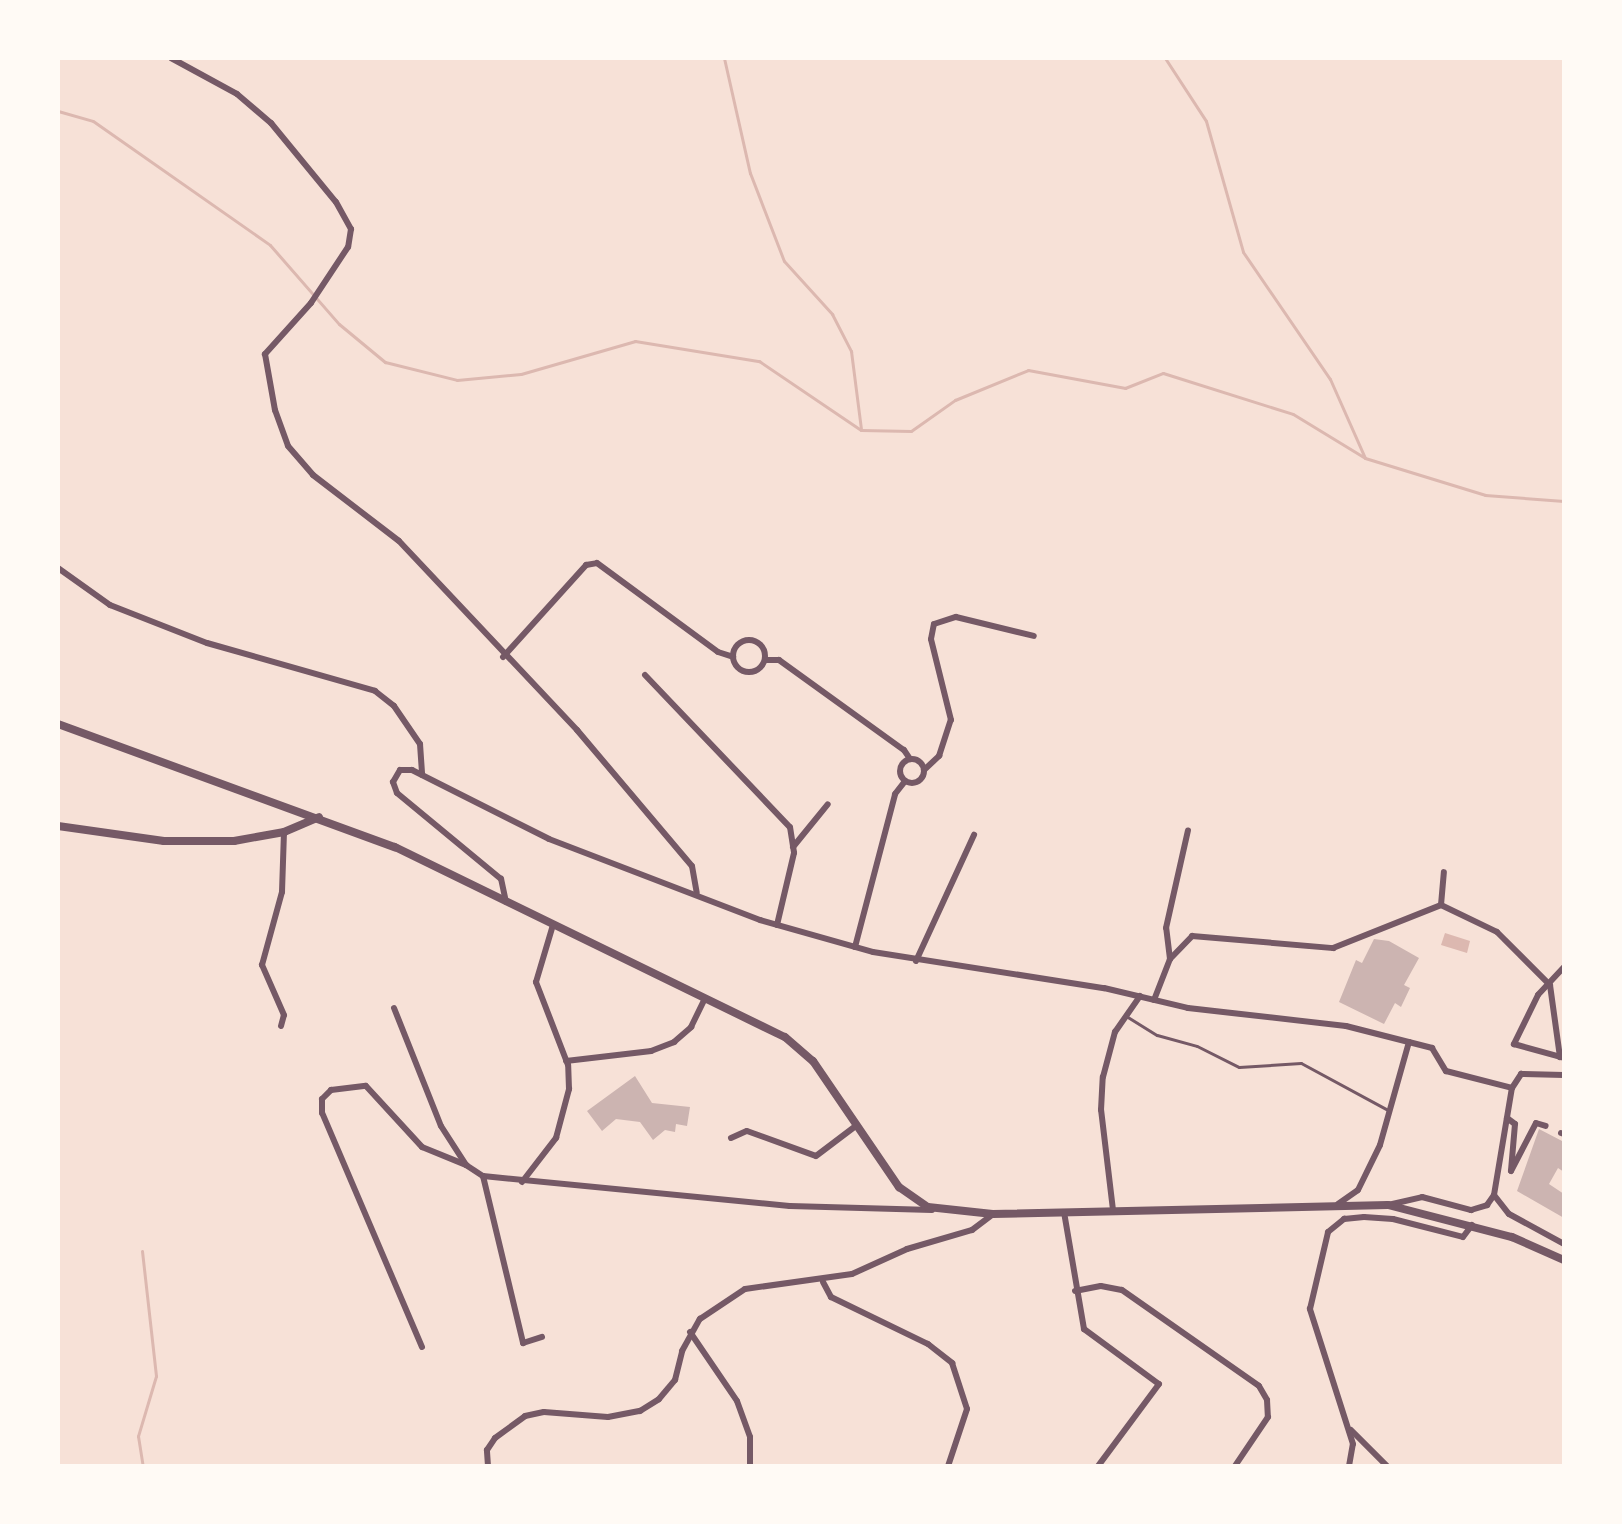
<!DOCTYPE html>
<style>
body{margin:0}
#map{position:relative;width:1622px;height:1524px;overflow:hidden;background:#f7e1d7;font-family:Barlow,sans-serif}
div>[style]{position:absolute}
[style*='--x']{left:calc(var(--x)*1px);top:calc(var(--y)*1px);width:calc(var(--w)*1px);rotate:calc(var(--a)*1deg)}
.water>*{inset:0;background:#dcb8b0}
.stream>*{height:3px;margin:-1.5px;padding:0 1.5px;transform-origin:1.5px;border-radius:1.5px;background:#dcb8b0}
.building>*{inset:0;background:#ccb4b1}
.service>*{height:3px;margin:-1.5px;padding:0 1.5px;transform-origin:1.5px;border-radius:1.5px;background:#755966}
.minor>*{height:6px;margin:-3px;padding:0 3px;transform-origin:3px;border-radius:3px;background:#755966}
.minor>.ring{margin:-3px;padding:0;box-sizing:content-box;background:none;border:6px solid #755966;border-radius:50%}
.tertiary>*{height:8px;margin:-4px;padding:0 4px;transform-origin:4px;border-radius:4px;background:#755966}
span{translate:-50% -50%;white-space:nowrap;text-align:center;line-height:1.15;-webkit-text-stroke:7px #fffaf5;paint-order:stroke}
.frame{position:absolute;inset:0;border:60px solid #fffaf5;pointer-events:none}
</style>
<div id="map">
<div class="water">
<i style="clip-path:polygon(1445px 933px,1470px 941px,1467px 953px,1441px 945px)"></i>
</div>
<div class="stream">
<i style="--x:724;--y:58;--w:118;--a:77.3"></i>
<i style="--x:750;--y:173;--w:94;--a:68.9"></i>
<i style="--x:784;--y:261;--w:72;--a:47.8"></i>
<i style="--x:832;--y:314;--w:42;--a:62.8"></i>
<i style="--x:851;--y:351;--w:79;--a:82.7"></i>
<i style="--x:1165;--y:58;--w:75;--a:56.9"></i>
<i style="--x:1206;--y:121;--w:136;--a:74.2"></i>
<i style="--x:1243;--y:252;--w:154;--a:55.6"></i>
<i style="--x:1330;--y:379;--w:86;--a:66.1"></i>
<i style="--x:58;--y:111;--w:36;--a:16"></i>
<i style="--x:93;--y:121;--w:216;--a:35"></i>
<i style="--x:270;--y:245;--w:105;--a:48.9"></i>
<i style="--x:339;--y:324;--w:60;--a:39.6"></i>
<i style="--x:385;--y:362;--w:74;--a:14"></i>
<i style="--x:457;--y:380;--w:64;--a:-5.4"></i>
<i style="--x:521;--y:374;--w:119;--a:-16.1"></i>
<i style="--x:635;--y:341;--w:126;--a:9.2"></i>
<i style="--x:759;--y:361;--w:123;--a:34.1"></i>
<i style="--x:861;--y:430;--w:50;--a:1.1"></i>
<i style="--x:911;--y:431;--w:54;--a:-35.2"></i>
<i style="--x:955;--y:400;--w:79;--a:-22.3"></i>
<i style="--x:1028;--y:370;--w:99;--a:10.5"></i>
<i style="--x:1125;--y:388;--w:41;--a:-21.5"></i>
<i style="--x:1163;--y:373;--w:136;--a:17.5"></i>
<i style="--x:1293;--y:414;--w:84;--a:31.4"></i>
<i style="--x:1365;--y:458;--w:126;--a:17.1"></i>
<i style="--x:1485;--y:495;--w:79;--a:4.3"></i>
<i style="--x:142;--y:1251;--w:126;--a:83.6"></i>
<i style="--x:156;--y:1376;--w:63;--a:106.7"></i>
<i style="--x:138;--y:1436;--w:30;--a:81"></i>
</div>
<div class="building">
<i style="clip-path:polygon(1374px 939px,1389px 941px,1419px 958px,1404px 985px,1410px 988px,1401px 1007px,1395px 1003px,1384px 1024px,1339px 1002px,1356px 960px,1362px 963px)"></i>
<i style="clip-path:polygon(635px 1076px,652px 1103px,690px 1107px,687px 1126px,676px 1124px,675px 1132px,665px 1130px,653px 1140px,640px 1122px,616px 1119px,602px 1131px,587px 1111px)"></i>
<i style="clip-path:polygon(1539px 1129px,1564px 1142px,1564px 1172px,1558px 1168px,1549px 1184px,1564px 1194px,1564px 1218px,1517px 1191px)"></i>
</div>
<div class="service">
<i style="--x:1126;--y:1016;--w:36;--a:32"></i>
<i style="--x:1157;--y:1035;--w:41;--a:15.4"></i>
<i style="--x:1197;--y:1046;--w:47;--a:26.6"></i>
<i style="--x:1239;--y:1067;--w:62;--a:-3.7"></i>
<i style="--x:1301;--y:1063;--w:99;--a:28.4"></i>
</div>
<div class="minor">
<i style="--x:171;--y:58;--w:75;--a:28.6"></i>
<i style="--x:237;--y:94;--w:45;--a:40.5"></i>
<i style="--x:271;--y:123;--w:102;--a:50.6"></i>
<i style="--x:336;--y:202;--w:31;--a:61"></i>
<i style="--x:351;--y:229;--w:18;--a:99"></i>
<i style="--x:348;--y:247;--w:67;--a:123.5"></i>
<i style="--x:311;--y:303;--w:69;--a:132"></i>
<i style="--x:265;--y:354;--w:57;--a:79.9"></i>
<i style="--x:275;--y:410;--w:38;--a:70"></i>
<i style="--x:288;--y:446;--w:38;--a:49"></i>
<i style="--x:313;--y:475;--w:108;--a:37.5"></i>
<i style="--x:399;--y:541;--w:260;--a:46.7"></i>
<i style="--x:577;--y:730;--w:178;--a:49.8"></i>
<i style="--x:692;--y:866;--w:27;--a:80"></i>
<i style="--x:58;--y:568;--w:64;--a:35.4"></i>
<i style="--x:110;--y:605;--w:104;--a:21.4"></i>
<i style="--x:207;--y:643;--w:175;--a:15.9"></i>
<i style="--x:375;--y:691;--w:24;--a:38"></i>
<i style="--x:394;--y:706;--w:46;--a:55.6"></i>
<i style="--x:420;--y:744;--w:31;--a:86"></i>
<i class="ring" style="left:733px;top:640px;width:26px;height:26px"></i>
<i style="--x:503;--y:657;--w:124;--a:-47.9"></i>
<i style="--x:586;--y:565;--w:11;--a:-10"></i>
<i style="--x:597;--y:563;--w:150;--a:36.3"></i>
<i style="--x:718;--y:652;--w:16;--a:18"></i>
<i style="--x:765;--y:660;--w:14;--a:0"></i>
<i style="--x:779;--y:660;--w:154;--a:35.8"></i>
<i style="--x:904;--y:750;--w:11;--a:56"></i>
<i style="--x:645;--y:675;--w:210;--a:46.4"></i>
<i style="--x:790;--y:827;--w:26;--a:81"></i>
<i style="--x:794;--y:853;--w:74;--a:103.3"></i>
<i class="ring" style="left:900px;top:759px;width:18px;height:18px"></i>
<i style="--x:924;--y:770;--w:21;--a:-43"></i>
<i style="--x:939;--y:756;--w:38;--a:-72"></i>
<i style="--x:951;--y:720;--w:83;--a:-103.9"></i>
<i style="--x:931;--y:639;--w:15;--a:-79"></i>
<i style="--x:934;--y:624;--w:23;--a:-18"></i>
<i style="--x:956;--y:617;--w:80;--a:13.7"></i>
<i style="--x:793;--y:847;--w:55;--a:-50.9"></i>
<i style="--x:506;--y:902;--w:24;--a:-102"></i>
<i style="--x:501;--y:879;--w:135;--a:-140.4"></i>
<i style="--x:397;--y:793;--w:12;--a:-110"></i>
<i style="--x:393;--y:782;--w:14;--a:-60"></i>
<i style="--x:400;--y:770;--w:12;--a:0"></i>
<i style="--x:412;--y:770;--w:153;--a:26.7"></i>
<i style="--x:549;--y:839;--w:226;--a:21"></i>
<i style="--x:760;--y:920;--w:117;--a:15.8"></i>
<i style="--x:873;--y:952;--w:234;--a:8.9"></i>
<i style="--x:1104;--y:988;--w:86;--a:13.4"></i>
<i style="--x:1188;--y:1008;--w:159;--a:6.5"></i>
<i style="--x:1346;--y:1026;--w:89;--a:14.3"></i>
<i style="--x:1432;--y:1048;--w:27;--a:59"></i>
<i style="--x:1446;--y:1071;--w:68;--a:14.4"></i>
<i style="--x:1512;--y:1088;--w:17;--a:-57"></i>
<i style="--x:1521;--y:1074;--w:43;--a:1.3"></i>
<i style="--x:1441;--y:905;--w:33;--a:-85"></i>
<i style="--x:855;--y:947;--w:158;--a:-75.3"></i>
<i style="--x:895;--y:794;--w:16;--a:-52"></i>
<i style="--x:1170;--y:959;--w:31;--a:-97"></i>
<i style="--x:1166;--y:928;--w:100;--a:-77.3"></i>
<i style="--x:916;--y:961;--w:139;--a:-65.3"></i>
<i style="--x:1564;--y:967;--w:38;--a:133"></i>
<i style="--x:1538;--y:995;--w:55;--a:116.1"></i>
<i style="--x:1514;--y:1044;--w:52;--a:15.6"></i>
<i style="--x:1154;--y:1000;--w:44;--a:-68.7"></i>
<i style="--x:1170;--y:959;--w:32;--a:-46"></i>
<i style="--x:1192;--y:936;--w:142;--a:4.9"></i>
<i style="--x:1333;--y:948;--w:116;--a:-21.7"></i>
<i style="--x:1441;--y:905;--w:62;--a:25.7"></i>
<i style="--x:1497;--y:932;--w:75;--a:45"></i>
<i style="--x:1550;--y:985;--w:73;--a:82.1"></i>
<i style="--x:394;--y:1008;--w:127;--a:68.3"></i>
<i style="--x:441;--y:1126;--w:46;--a:57.3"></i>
<i style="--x:466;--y:1165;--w:20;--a:33"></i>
<i style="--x:483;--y:1176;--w:308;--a:5.6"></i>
<i style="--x:790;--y:1206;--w:142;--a:1.6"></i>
<i style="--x:281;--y:1026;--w:11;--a:-75"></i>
<i style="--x:284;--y:1015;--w:55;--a:-113.7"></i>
<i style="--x:262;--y:965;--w:76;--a:-74.7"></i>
<i style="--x:282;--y:892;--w:60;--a:-88.1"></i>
<i style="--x:566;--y:1061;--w:86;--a:-6.7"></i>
<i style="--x:651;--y:1051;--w:25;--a:-21"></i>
<i style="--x:674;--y:1042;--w:23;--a:-41"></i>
<i style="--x:691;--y:1027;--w:32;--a:-64"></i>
<i style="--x:1507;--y:1118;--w:10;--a:37"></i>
<i style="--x:1515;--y:1124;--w:47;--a:94.9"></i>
<i style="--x:1511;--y:1171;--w:54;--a:-62.5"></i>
<i style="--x:1536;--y:1123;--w:10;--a:17"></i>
<i style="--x:1561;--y:1133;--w:3;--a:18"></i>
<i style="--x:731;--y:1138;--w:17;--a:-24"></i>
<i style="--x:747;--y:1131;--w:73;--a:19.9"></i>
<i style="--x:816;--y:1156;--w:51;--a:-37.1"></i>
<i style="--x:483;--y:1176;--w:172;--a:76.5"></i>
<i style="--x:523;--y:1343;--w:20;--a:-18"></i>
<i style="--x:522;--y:1182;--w:56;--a:-52.3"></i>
<i style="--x:556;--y:1138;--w:51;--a:-75.1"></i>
<i style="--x:569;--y:1089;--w:24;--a:-92"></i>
<i style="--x:568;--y:1065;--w:89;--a:-111.1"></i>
<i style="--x:536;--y:982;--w:59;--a:-73.4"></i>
<i style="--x:1494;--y:1195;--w:24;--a:52"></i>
<i style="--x:1509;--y:1214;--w:63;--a:28.6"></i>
<i style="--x:1338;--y:1204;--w:24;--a:-35"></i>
<i style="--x:1358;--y:1190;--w:50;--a:-63.9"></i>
<i style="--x:1380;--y:1145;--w:107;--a:-74.3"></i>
<i style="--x:1388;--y:1205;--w:35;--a:-13"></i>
<i style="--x:1422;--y:1197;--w:51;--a:14.9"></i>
<i style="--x:1471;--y:1210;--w:17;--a:-17"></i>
<i style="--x:1487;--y:1205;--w:12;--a:-55"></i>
<i style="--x:1494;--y:1195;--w:109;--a:-80.5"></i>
<i style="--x:1113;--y:1210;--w:101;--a:-96.8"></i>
<i style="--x:1101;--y:1110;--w:33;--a:-87"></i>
<i style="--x:1103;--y:1077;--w:47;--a:-75.1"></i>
<i style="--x:1115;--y:1032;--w:44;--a:-55.2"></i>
<i style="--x:1064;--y:1212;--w:119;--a:80.3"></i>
<i style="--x:1084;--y:1329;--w:93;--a:36.3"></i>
<i style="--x:1159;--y:1384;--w:102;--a:126.6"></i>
<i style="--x:823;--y:1282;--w:17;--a:62"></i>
<i style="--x:831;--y:1297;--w:108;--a:25.9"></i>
<i style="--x:928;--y:1344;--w:31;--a:38"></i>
<i style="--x:952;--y:1363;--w:48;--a:71.9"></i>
<i style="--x:967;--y:1409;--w:60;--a:108.4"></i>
<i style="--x:1075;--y:1291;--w:26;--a:-11"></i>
<i style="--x:1101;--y:1286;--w:21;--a:11"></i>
<i style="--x:1122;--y:1290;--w:167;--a:35"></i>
<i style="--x:1259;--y:1386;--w:16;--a:60"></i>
<i style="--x:1267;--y:1400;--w:17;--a:87"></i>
<i style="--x:1268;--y:1417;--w:59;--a:124"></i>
<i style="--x:690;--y:1332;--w:83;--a:55.7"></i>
<i style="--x:737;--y:1401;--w:38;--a:70"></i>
<i style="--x:750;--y:1437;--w:29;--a:90"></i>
<i style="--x:422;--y:1347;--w:254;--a:-113.1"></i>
<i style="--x:322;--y:1113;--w:14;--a:-90"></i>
<i style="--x:322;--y:1099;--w:13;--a:-45"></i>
<i style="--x:331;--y:1090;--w:35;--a:-7"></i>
<i style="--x:366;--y:1086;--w:83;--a:47.4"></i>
<i style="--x:422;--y:1147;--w:48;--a:22.2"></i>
<i style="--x:1351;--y:1430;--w:51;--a:45"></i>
<i style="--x:488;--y:1466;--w:16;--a:-94"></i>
<i style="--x:487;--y:1450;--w:14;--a:-56"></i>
<i style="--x:495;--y:1438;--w:37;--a:-36"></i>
<i style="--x:525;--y:1416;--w:19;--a:-12"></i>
<i style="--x:544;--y:1412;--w:64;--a:4.5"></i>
<i style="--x:608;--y:1417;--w:33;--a:-11"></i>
<i style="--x:640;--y:1411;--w:22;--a:-32"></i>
<i style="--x:659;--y:1399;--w:25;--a:-50"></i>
<i style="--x:675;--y:1380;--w:30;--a:-76"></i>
<i style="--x:682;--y:1351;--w:37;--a:-61"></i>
<i style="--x:700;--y:1319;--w:54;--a:-33.7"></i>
<i style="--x:745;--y:1289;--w:108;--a:-8"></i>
<i style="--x:852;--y:1274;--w:60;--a:-24.4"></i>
<i style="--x:907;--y:1249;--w:68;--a:-16.3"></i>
<i style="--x:972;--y:1230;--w:26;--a:-37"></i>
<i style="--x:1349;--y:1466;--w:22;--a:-80"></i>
<i style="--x:1353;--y:1444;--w:142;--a:-107.7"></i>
<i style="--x:1310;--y:1309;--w:79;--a:-76.8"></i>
<i style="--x:1328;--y:1232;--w:21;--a:-39"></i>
<i style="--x:1344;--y:1219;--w:20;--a:-6"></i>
<i style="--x:1364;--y:1217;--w:29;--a:4"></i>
<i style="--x:1393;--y:1219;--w:72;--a:14.4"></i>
<i style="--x:1463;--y:1237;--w:15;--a:-53"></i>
</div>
<div class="tertiary">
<i style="--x:58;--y:724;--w:359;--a:20.1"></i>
<i style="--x:395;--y:847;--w:434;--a:26"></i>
<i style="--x:785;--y:1037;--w:37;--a:41"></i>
<i style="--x:813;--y:1061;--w:153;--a:55.7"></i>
<i style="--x:899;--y:1187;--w:35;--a:35"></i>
<i style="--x:928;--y:1207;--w:65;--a:6.1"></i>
<i style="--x:993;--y:1214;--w:395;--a:-1.3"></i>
<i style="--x:1388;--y:1205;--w:128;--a:14.5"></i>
<i style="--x:1512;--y:1237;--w:57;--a:23.9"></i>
<i style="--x:58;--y:826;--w:107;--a:8.1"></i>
<i style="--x:164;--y:841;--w:70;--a:0"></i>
<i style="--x:234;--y:841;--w:51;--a:-10.2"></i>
<i style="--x:284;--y:832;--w:38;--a:-23"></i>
</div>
<div class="frame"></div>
</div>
